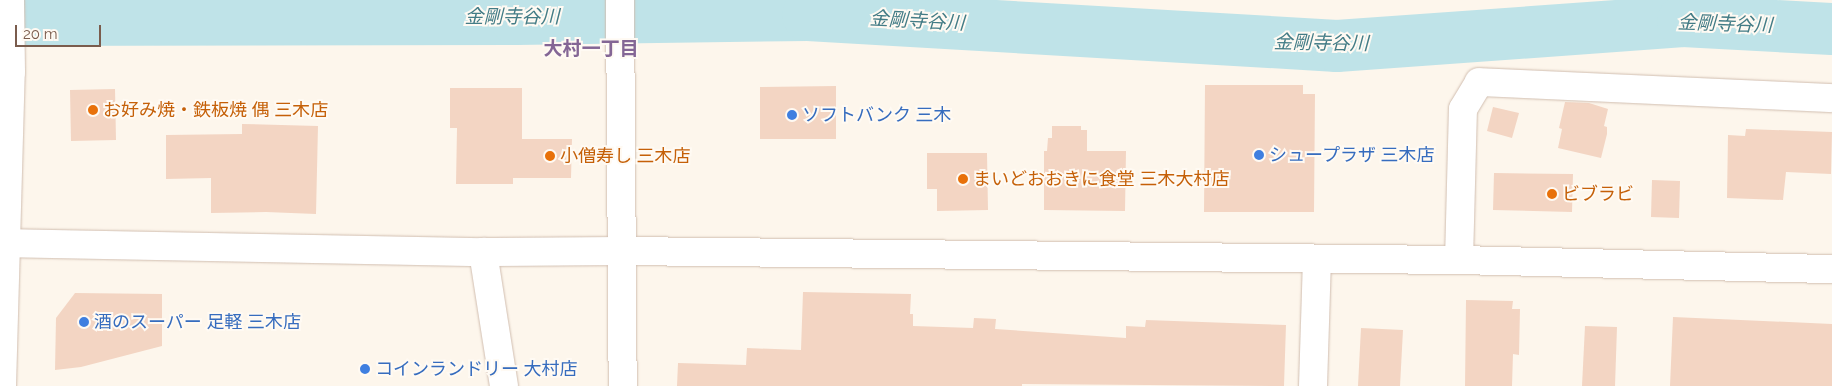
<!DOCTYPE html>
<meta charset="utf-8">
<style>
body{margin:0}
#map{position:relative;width:1832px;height:386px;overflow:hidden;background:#fdf6ec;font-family:Raleway,"Noto Sans JP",sans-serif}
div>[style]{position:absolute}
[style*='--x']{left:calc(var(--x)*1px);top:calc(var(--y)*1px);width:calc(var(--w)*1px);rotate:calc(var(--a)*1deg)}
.river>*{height:52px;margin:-26px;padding:0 26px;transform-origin:26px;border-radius:26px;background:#bfe3e8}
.building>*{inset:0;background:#f3d5c3}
.roads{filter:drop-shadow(0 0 1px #d1beb0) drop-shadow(0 0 1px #d1beb0)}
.street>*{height:28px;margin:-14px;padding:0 14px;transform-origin:14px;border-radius:14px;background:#fff}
.secondary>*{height:28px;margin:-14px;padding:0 14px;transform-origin:14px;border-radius:14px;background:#fff}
.dots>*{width:14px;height:14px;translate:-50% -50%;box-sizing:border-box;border:2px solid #fffaf3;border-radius:50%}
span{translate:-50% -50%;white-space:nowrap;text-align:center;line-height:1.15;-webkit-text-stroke:4px #fffaf3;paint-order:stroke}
.food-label{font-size:18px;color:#c56008}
.left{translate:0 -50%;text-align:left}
.shop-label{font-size:18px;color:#366cbe}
.water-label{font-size:19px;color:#437c86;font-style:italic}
.neighbourhood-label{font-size:19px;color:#846695;font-weight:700}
.scale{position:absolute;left:15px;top:25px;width:86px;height:22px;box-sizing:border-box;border:2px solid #7a5c4d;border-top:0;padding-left:6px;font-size:15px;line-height:18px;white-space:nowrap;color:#7a5c4d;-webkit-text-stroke:4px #fffaf3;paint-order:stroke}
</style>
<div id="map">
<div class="river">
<i style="--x:0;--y:20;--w:516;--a:-0.11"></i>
<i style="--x:516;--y:19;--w:292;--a:-0.8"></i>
<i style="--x:808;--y:15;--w:530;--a:3.35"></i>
<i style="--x:1337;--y:46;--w:347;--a:-4.1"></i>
<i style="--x:1683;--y:21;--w:149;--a:3.1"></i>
</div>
<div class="building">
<i style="clip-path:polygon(1205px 85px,1303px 85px,1303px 94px,1315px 94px,1314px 212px,1204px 212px)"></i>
<i style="clip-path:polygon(836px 86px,836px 139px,760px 139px,760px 87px)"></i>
<i style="clip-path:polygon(450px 88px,522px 88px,522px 139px,572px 139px,571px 178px,513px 178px,513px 184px,456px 184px,457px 128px,450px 128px)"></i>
<i style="clip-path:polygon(115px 89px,116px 140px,71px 141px,70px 90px)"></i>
<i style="clip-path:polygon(1565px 102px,1589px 103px,1608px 109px,1604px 126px,1607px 127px,1607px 134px,1601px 158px,1558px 148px,1562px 129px,1559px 128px)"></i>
<i style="clip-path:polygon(1493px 107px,1519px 113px,1512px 138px,1487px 131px)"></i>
<i style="clip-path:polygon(242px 124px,318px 126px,316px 214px,266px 212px,211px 213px,211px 178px,166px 179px,166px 135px,242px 134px)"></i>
<i style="clip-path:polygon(1052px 126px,1081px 126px,1081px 130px,1087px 130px,1087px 151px,1126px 151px,1125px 211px,1044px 210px,1044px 151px,1047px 151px,1048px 138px,1052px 138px)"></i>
<i style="clip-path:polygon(1746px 129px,1832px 132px,1831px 174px,1786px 172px,1783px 200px,1727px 198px,1728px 135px,1745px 136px)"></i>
<i style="clip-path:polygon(927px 153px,987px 153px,988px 210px,937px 211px,937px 189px,927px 189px)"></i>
<i style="clip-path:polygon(1494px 173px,1573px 174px,1572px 212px,1493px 210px)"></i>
<i style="clip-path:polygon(1652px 180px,1680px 181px,1679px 218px,1651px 217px)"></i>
<i style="clip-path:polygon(803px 292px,911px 294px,910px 314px,913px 314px,913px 326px,973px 328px,974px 318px,996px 319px,995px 329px,1126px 338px,1126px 326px,1145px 327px,1146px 320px,1286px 325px,1284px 386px,1022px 384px,1022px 386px,677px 386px,678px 363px,746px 365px,747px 348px,801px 350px)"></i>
<i style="clip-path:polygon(75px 293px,162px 294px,162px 346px,81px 367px,55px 370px,56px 318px)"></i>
<i style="clip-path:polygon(1466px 300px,1513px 301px,1512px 309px,1520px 309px,1519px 355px,1513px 354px,1512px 386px,1465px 386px)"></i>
<i style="clip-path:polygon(1673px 317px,1832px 324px,1832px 386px,1670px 386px)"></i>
<i style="clip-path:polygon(1585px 326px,1617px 327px,1615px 386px,1582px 386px)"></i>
<i style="clip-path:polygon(1361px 328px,1403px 330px,1400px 386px,1358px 386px)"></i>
</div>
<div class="roads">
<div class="street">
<i style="--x:483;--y:252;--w:136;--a:81.1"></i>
<i style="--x:1459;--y:260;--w:151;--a:-88.5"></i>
<i style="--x:1463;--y:109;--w:31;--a:-59"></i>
<i style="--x:1479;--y:82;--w:353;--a:2.6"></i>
<i style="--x:1313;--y:386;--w:127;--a:-88.2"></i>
</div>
<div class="secondary">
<i style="--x:620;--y:0;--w:386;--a:89.6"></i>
<i style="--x:0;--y:243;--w:483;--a:1.1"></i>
<i style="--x:483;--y:252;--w:138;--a:-0.4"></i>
<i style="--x:621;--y:251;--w:838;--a:0.62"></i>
<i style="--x:1459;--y:260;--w:373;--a:1.4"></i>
<i style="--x:2;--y:386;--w:314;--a:-88.4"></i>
<i style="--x:11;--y:72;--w:72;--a:-90.8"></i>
</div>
</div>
<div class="dots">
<i style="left:93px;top:110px;background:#e8710a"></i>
<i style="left:792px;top:115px;background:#3f7fe0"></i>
<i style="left:1259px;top:155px;background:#3f7fe0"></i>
<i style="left:550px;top:156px;background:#e8710a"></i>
<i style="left:963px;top:179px;background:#e8710a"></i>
<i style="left:1552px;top:194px;background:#e8710a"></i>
<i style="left:84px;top:322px;background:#3f7fe0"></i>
<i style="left:365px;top:369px;background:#3f7fe0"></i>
</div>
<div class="food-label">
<span class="left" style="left:103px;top:110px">お好み焼・鉄板焼 偶 三木店</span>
<span class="left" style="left:560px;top:156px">小僧寿し 三木店</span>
<span class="left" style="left:973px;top:179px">まいどおおきに食堂 三木大村店</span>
<span class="left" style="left:1562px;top:194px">ビブラビ</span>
</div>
<div class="shop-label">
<span class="left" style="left:802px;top:115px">ソフトバンク 三木</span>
<span class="left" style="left:1269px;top:155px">シュープラザ 三木店</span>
<span class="left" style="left:94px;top:322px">酒のスーパー 足軽 三木店</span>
<span class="left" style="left:375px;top:369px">コインランドリー 大村店</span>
</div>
<div class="water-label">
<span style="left:512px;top:17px">金剛寺谷川</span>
<span style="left:917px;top:21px;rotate:3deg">金剛寺谷川</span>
<span style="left:1725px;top:24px;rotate:2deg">金剛寺谷川</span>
<span style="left:1321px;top:43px;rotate:1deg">金剛寺谷川</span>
</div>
<div class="neighbourhood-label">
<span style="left:591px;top:49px">大村一丁目</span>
</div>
<div class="scale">20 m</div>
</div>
